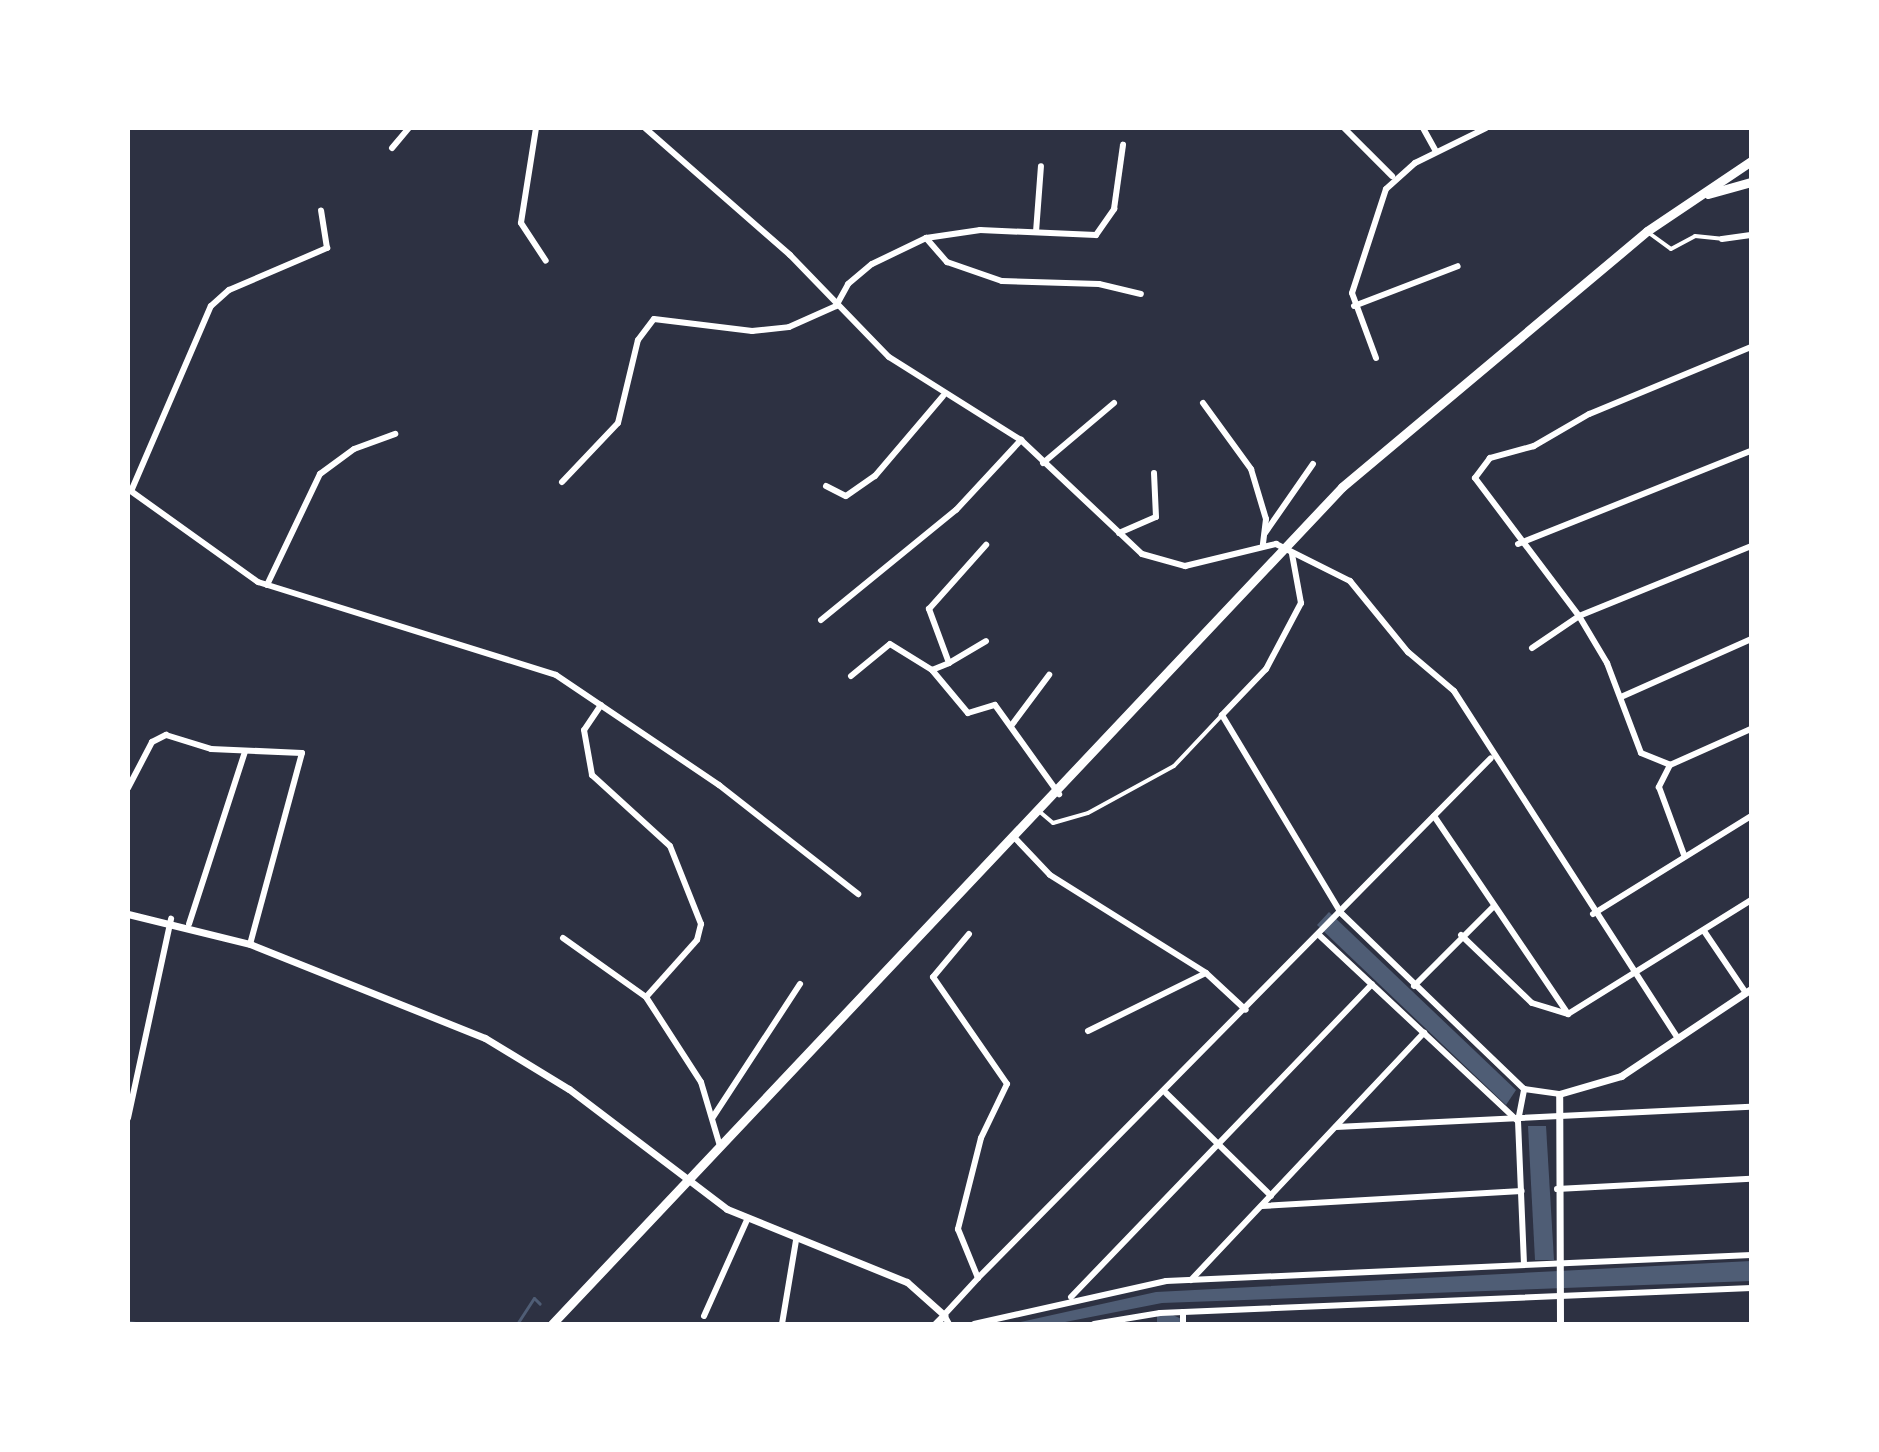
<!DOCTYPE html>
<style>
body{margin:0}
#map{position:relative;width:1879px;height:1452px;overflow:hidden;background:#2d3142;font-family:"Archivo Narrow",sans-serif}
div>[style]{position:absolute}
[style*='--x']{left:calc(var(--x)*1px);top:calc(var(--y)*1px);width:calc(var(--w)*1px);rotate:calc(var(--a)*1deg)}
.water>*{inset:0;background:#4f5d75}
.stream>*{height:3px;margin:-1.5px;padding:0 1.5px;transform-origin:1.5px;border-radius:1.5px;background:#4f5d75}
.canal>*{height:12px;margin:-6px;padding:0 6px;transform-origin:6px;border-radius:6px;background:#4f5d75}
.pedestrian>*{height:4px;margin:-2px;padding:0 2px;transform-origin:2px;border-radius:2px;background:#fff}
.minor>*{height:6px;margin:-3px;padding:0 3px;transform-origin:3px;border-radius:3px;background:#fff}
.tertiary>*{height:7px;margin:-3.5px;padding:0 3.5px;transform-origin:3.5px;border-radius:3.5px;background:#fff}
.primary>*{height:9px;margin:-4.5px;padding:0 4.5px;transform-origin:4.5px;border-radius:4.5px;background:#fff}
span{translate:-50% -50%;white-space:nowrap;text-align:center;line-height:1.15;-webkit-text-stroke:8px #fff;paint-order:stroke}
.frame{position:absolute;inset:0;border:130px solid #fff;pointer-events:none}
</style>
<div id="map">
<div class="water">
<i style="clip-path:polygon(1329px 912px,1516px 1090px,1506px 1105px,1317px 925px)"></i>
<i style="clip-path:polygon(1528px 1126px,1546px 1126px,1554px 1260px,1535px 1260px)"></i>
<i style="clip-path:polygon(1751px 1261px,1751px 1281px,1162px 1303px,1055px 1324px,1012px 1324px,1156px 1292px)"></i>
</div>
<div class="stream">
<i style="--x:128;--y:1322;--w:15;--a:8"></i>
<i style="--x:517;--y:1324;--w:31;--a:-57"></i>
<i style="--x:534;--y:1298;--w:8;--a:45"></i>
</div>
<div class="canal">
<i style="--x:1163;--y:1324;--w:7;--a:-90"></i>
<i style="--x:1163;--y:1317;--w:17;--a:25"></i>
</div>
<div class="pedestrian">
<i style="--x:1649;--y:233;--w:27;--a:36"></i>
<i style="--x:1671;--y:249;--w:27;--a:-28"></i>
<i style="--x:1695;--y:236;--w:27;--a:6"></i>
<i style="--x:1040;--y:812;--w:17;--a:40"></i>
<i style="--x:1053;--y:823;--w:36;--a:-16"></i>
<i style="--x:1088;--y:813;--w:98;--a:-28.7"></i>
<i style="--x:1174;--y:766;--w:70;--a:-46.7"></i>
</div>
<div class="minor">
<i style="--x:536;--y:128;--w:96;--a:99"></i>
<i style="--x:521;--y:223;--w:45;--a:56.7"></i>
<i style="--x:645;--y:128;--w:193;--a:41.2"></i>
<i style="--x:790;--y:255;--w:142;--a:45.9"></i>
<i style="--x:889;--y:357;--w:156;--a:32.2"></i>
<i style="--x:1021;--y:440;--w:166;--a:43.3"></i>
<i style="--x:1142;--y:554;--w:45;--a:15.6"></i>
<i style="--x:1185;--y:566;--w:94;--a:-13.6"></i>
<i style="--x:1276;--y:544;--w:83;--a:26.6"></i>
<i style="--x:1350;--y:581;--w:92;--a:50.8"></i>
<i style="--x:1408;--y:652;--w:60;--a:40.3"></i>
<i style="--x:1454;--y:691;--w:414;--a:57.2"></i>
<i style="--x:1344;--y:128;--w:68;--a:45"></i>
<i style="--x:1423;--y:128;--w:26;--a:61"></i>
<i style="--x:392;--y:148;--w:26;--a:-50"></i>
<i style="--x:1036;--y:232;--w:66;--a:-85.7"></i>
<i style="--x:926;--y:238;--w:32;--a:49"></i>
<i style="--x:947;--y:262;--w:58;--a:19.1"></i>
<i style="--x:1002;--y:281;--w:97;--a:1.8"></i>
<i style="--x:1099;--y:284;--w:43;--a:13.4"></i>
<i style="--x:1722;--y:239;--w:29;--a:-8"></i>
<i style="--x:1354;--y:306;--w:111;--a:-21"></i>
<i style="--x:1751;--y:347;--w:175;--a:157.5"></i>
<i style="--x:1589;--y:414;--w:64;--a:149.8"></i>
<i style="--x:1534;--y:446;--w:46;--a:164.7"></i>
<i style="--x:1490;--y:458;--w:25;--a:127"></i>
<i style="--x:1475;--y:478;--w:173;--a:53"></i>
<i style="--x:1579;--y:616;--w:55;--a:59.2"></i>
<i style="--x:1607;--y:663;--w:96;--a:69.3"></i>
<i style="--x:1641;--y:753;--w:31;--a:22"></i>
<i style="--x:1670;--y:765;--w:89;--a:-24"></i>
<i style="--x:1376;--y:358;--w:69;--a:-110.3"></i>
<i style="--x:1352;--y:293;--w:109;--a:-71.9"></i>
<i style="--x:1386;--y:189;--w:39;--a:-42"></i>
<i style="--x:1415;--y:163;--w:79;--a:-26.2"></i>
<i style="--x:1203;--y:403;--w:82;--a:54"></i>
<i style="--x:1251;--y:469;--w:52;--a:73.3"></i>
<i style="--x:1266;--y:519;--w:25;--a:97"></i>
<i style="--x:1043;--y:463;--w:93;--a:-40.2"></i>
<i style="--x:562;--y:482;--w:81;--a:-46.5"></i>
<i style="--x:618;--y:423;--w:85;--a:-76.5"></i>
<i style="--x:638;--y:340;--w:26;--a:-53"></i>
<i style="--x:654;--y:319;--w:99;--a:7"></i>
<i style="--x:752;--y:331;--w:37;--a:-6"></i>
<i style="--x:789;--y:327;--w:51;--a:-24.1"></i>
<i style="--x:836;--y:306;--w:25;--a:-61"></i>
<i style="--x:848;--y:284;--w:31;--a:-40"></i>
<i style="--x:872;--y:264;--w:60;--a:-25.7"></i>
<i style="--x:926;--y:238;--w:55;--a:-8.4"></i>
<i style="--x:980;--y:230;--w:116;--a:2.5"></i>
<i style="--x:1096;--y:235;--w:32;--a:-55"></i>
<i style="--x:1114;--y:209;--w:65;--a:-82"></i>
<i style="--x:826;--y:486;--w:22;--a:27"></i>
<i style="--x:846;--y:496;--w:35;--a:-35"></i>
<i style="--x:875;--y:476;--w:105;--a:-49.6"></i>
<i style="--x:128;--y:489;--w:160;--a:35.6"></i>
<i style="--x:258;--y:582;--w:312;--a:17.3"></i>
<i style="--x:556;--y:675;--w:197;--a:34"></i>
<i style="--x:719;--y:785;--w:177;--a:38.1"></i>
<i style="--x:132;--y:489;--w:199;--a:-66.7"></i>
<i style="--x:211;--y:306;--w:24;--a:-42"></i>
<i style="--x:229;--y:290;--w:107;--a:-23.2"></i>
<i style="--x:327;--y:248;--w:38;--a:-99"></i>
<i style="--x:1119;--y:533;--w:40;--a:-23.4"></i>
<i style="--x:1156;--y:517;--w:44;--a:-92.6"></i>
<i style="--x:1265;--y:533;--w:84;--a:-55.2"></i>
<i style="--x:1518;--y:544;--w:251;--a:-21.8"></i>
<i style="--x:1292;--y:554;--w:50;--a:79.6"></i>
<i style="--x:1301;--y:603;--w:75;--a:117.9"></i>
<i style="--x:1266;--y:669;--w:64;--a:133.7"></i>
<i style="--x:1222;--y:715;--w:231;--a:59"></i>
<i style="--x:1341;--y:913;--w:254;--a:43.9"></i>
<i style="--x:1524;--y:1089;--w:35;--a:8"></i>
<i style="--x:267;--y:585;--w:123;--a:-64.5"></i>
<i style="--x:320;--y:474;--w:42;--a:-36.3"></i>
<i style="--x:354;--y:449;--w:44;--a:-20.1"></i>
<i style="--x:821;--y:620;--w:174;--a:-39.2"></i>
<i style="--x:956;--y:510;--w:96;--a:-47.1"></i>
<i style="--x:1532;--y:648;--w:57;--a:-34.2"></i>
<i style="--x:1579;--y:616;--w:186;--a:-22.1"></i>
<i style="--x:949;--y:663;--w:43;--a:-30.7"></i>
<i style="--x:932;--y:670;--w:18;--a:-22"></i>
<i style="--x:949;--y:663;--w:58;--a:-110.3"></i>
<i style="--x:929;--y:609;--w:86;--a:-48.3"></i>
<i style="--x:851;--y:676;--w:50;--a:-39.4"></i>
<i style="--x:890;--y:644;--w:49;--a:31.8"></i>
<i style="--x:932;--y:670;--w:56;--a:50.1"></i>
<i style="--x:968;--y:713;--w:28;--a:-17"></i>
<i style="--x:995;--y:705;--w:110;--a:54.3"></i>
<i style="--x:1621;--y:697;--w:142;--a:-24"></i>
<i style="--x:601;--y:705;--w:30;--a:124"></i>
<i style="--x:584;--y:730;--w:46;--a:79.9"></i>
<i style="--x:592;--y:775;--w:105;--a:42.3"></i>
<i style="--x:670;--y:846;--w:84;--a:68.3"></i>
<i style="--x:701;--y:924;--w:16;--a:104"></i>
<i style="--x:697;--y:940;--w:76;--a:131.8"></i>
<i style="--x:1011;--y:726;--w:64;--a:-53.3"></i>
<i style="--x:1670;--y:765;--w:25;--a:117"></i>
<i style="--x:1659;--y:787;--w:72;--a:69.8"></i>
<i style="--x:128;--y:788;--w:52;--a:-62.4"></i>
<i style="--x:152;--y:742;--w:16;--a:-27"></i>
<i style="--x:166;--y:735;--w:47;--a:17.3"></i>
<i style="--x:211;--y:749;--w:91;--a:2.5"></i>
<i style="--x:302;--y:753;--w:198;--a:105.2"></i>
<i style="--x:1434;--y:816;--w:239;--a:55.9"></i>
<i style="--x:1014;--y:837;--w:52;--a:46.5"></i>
<i style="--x:1050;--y:875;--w:184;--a:32.1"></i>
<i style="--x:1206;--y:973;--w:54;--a:42.8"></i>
<i style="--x:1593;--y:914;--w:186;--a:-31.8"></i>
<i style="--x:189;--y:924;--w:181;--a:-72"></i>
<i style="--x:1704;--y:931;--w:75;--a:55.9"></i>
<i style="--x:969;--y:934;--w:56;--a:129.9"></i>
<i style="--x:933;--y:977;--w:130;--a:55.3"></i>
<i style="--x:1007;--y:1084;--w:60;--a:115.7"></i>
<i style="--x:981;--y:1138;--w:94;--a:104.2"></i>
<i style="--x:958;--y:1229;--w:53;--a:67.8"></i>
<i style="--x:1319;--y:935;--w:272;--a:43.1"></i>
<i style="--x:1461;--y:935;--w:98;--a:43.8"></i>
<i style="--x:1532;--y:1003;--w:38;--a:17"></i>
<i style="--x:1568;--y:1014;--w:216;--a:-31.9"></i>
<i style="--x:563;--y:938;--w:102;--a:35.4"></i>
<i style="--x:646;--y:997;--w:101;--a:57.1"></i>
<i style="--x:701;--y:1082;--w:67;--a:73.5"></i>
<i style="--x:1414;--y:986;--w:113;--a:-45"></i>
<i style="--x:1088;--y:1031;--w:131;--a:-26.2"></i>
<i style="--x:1166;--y:1093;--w:147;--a:44.4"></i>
<i style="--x:713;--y:1117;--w:159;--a:-56.8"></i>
<i style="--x:128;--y:1118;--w:204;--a:-77.8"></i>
<i style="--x:1336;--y:1127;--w:415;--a:-2.8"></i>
<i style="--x:1557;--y:1189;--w:194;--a:-3"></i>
<i style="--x:1262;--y:1206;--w:260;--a:-3.3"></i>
<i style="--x:1524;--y:1264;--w:143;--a:-92.4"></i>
<i style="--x:1518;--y:1121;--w:33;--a:-79"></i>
<i style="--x:1191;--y:1280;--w:340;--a:-46.7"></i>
<i style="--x:1071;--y:1297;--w:434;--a:-46.1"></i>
<i style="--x:1183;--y:1312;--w:12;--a:90"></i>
<i style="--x:704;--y:1316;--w:105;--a:-65.9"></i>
<i style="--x:782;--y:1324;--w:85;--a:-80.5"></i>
<i style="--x:949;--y:1324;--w:10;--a:-119"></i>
<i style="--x:944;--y:1315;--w:50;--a:-47.4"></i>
<i style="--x:978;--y:1278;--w:730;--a:-45.39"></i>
<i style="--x:974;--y:1324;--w:197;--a:-12.6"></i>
<i style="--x:1166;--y:1281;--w:586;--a:-2.54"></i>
<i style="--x:1094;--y:1324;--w:67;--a:-9.5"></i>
<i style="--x:1160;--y:1313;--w:592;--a:-2.42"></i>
</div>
<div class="tertiary">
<i style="--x:128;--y:914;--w:126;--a:13.8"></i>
<i style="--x:250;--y:944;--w:253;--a:21.8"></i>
<i style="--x:485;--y:1038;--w:98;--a:31.3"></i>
<i style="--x:569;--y:1089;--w:198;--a:37.2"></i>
<i style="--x:727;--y:1209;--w:194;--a:22.1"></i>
<i style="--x:907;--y:1282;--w:50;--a:41.7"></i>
<i style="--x:944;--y:1315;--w:13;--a:135"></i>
<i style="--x:1560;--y:1324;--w:230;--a:-90.2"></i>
<i style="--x:1559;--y:1094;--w:65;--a:-16.2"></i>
<i style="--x:1621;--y:1076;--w:156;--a:-33.8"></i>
</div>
<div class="primary">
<i style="--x:1708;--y:194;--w:45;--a:-15.6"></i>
<i style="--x:552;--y:1324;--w:1151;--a:-46.65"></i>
<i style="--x:1342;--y:487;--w:398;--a:-40"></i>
<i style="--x:1647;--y:231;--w:125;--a:-33.9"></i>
</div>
<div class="frame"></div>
</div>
